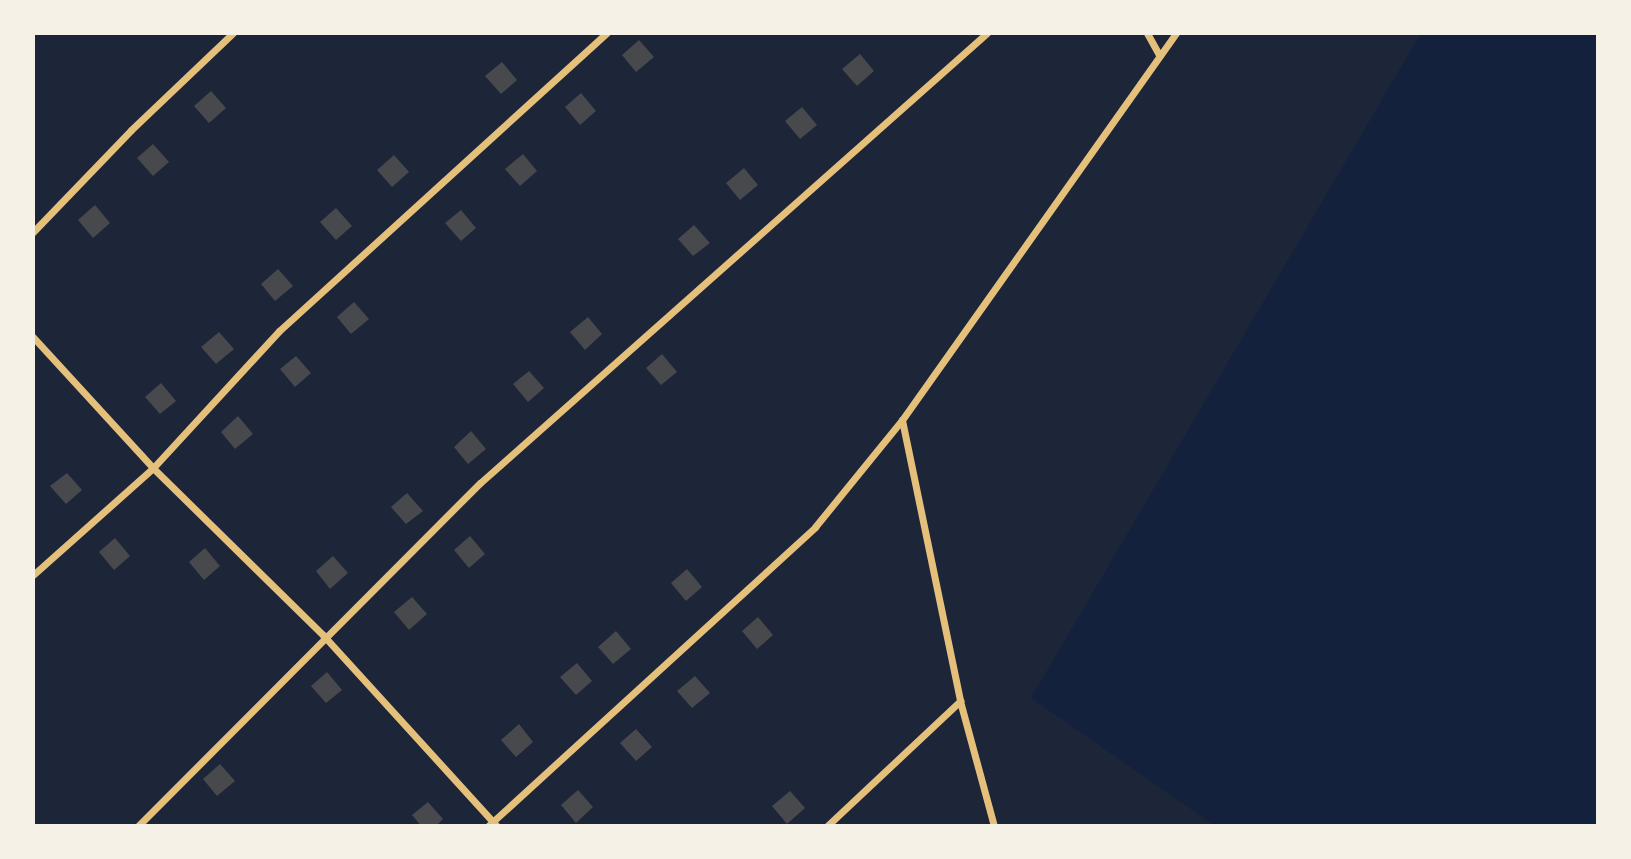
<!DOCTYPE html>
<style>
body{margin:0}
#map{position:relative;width:1631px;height:859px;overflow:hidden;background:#14213d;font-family:"Fira Sans",sans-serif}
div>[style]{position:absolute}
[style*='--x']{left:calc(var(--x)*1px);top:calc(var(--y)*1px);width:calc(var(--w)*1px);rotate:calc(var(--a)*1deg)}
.green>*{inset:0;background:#1d2539}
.building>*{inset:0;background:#48494c}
.minor>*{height:7px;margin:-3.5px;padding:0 3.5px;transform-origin:3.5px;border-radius:3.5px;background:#e5c07b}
span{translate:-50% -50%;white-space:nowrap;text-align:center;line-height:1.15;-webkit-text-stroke:7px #f6f1e7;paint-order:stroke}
.frame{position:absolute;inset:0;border:35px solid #f6f1e7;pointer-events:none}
</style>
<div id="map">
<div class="green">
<i style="clip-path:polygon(33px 33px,1421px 33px,1031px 698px,1215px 826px,33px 826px)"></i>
</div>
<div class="building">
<i style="clip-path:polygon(639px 40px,654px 57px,636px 72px,622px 55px)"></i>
<i style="clip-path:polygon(860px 54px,874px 71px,857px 86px,842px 69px)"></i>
<i style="clip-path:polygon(502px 62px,517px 80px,501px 94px,485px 76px)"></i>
<i style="clip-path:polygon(211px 91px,226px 108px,209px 123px,194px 106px)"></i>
<i style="clip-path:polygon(581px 93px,596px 111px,580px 125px,565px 107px)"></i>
<i style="clip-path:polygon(802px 107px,817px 125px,800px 139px,785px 121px)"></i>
<i style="clip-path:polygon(153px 144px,169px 162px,153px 176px,137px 158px)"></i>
<i style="clip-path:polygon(523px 154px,537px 171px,520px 186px,505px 169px)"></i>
<i style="clip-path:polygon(394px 155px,409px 172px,392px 187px,377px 170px)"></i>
<i style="clip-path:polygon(744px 168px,758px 185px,740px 200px,726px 183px)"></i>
<i style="clip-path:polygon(95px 205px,110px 223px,93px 238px,78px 220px)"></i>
<i style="clip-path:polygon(336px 208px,352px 226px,336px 240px,320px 222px)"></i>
<i style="clip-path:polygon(461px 210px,476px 228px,461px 241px,445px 223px)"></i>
<i style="clip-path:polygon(694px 225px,710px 243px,693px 256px,678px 239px)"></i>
<i style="clip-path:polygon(278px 269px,293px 286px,275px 301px,261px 284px)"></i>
<i style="clip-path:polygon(354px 302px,369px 319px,351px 334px,337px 317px)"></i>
<i style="clip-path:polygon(588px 317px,602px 334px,585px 350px,570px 332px)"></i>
<i style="clip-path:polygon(219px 332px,234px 349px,216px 364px,201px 347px)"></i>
<i style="clip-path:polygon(662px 354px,677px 372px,661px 385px,646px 368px)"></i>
<i style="clip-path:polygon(296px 356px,311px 373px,295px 387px,280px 369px)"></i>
<i style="clip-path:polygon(529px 371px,544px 388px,528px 402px,513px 384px)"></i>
<i style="clip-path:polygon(161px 383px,176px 401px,160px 414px,145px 397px)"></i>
<i style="clip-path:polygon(238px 416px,253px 434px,235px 449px,221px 432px)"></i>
<i style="clip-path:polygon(471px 431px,486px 449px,468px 464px,454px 447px)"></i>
<i style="clip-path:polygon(67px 473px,82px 490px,66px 504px,50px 486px)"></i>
<i style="clip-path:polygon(407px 493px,423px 511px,406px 524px,391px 507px)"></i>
<i style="clip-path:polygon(470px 536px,485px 554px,469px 568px,454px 550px)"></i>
<i style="clip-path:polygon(115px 538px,130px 556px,114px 570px,99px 552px)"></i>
<i style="clip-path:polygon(205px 548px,220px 566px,204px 580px,189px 562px)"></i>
<i style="clip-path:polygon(333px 556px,348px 573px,330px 589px,316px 571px)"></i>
<i style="clip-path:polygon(687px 569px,702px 587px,686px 601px,671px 583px)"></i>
<i style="clip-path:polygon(412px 597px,427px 614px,409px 630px,394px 612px)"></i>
<i style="clip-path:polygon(758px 617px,773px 635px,757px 649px,742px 631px)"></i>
<i style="clip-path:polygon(616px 631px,631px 649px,613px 664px,598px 647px)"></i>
<i style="clip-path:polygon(577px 663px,592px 681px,576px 695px,560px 677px)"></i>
<i style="clip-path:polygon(327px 672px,342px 690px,326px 703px,311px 686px)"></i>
<i style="clip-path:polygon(695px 676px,710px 693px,692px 708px,677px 691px)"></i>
<i style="clip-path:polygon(519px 724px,533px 742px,516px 757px,501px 740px)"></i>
<i style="clip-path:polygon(636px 729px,652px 747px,636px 761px,620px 743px)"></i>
<i style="clip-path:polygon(220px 764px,235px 781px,217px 796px,203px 779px)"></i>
<i style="clip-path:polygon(578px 790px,593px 807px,576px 823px,561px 805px)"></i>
<i style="clip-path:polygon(790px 791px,805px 808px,787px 824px,772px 806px)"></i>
<i style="clip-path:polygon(428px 802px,443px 819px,436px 826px,421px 826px,412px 815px)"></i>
</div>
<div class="minor">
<i style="--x:1147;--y:33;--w:26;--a:61"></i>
<i style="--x:33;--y:232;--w:141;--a:-46.1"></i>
<i style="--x:131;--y:130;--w:141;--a:-43.6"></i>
<i style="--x:33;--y:337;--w:178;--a:47.5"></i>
<i style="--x:153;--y:468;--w:238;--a:44.5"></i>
<i style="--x:323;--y:635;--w:258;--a:47.7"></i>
<i style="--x:902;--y:420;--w:287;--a:78.3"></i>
<i style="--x:960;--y:701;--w:130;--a:74.8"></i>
<i style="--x:33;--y:575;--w:161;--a:-41.7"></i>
<i style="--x:153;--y:468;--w:186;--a:-47.4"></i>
<i style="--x:279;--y:331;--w:443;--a:-42.3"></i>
<i style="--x:138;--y:826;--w:484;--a:-45.1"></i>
<i style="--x:480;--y:483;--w:678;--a:-41.59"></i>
<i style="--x:488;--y:826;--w:443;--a:-42.4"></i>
<i style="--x:815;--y:527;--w:138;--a:-50.9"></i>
<i style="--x:902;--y:420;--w:474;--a:-54.7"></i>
<i style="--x:827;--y:826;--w:183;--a:-43.2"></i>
</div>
<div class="frame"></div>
</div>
